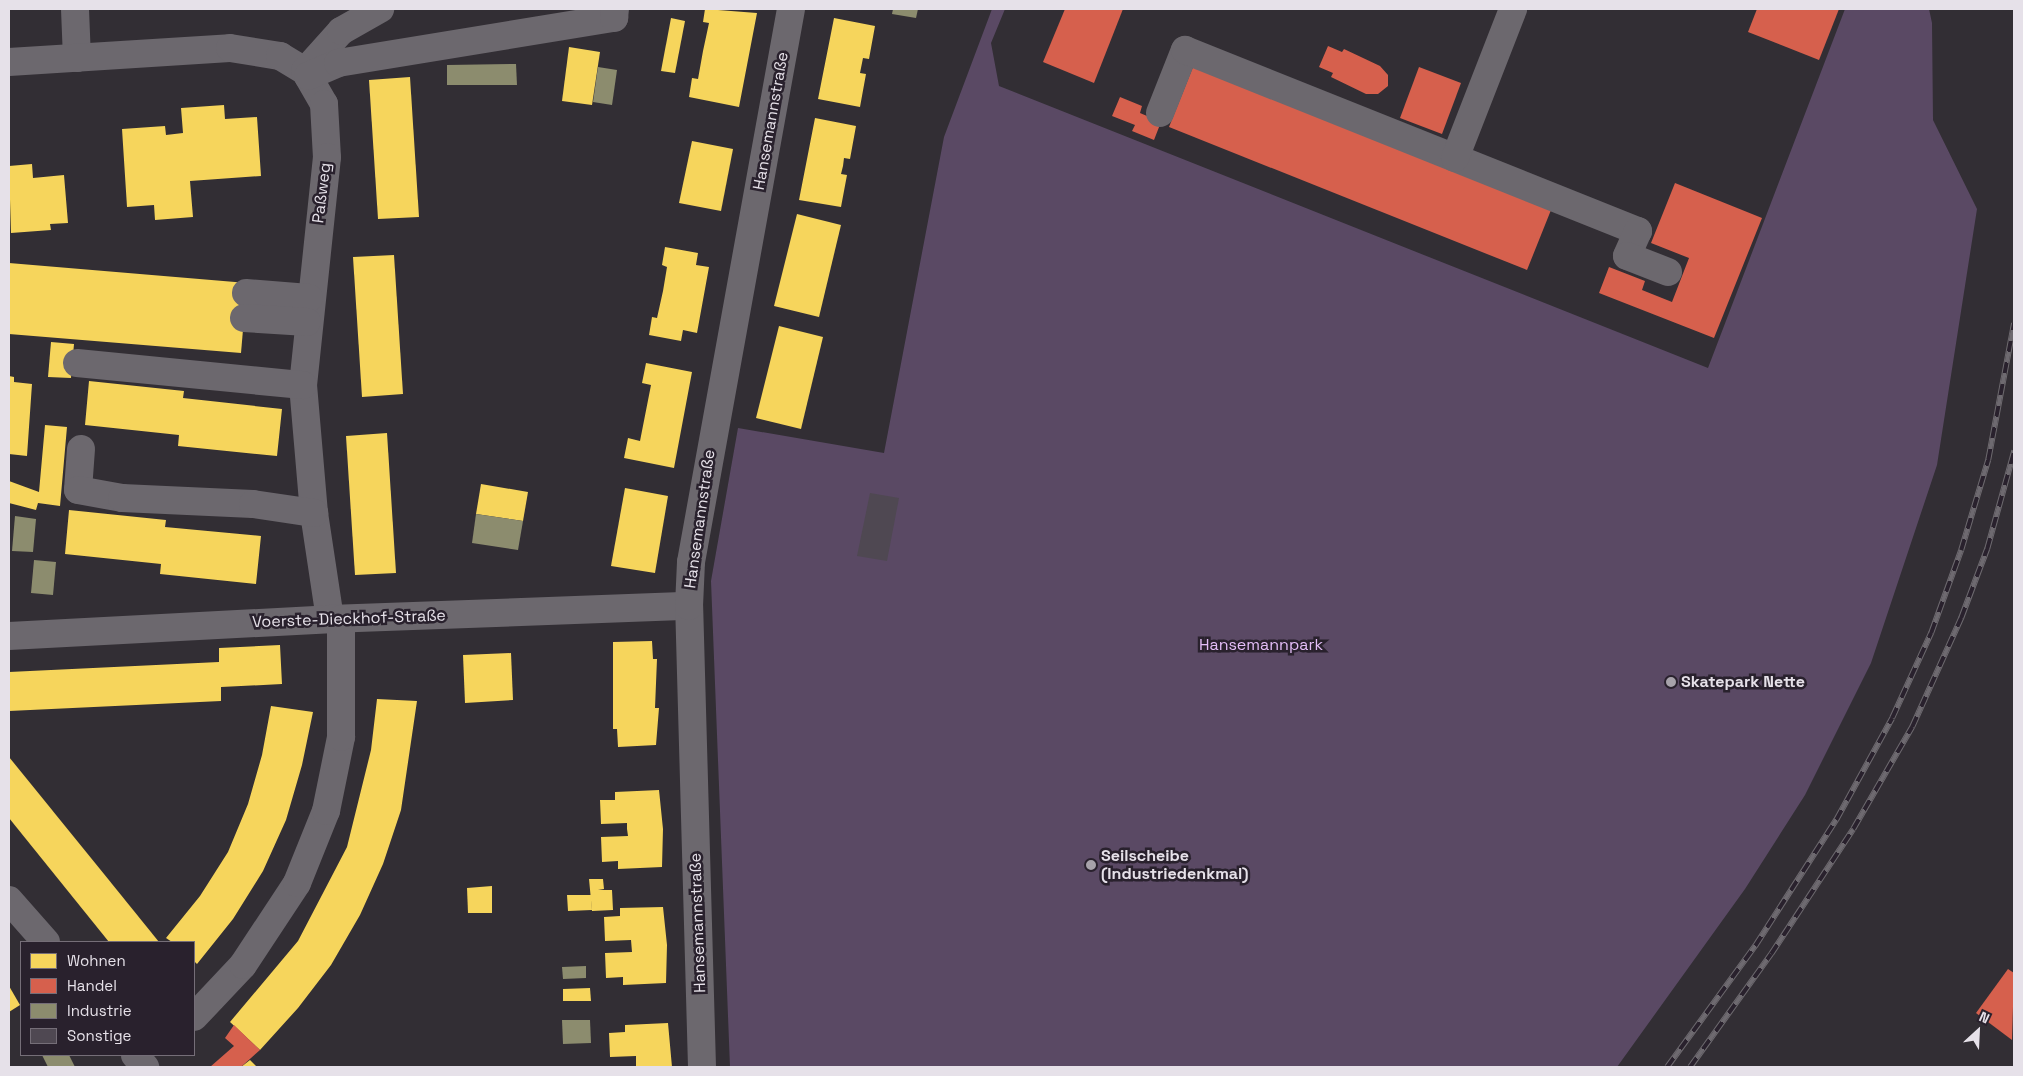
<!DOCTYPE html>
<meta charset="utf-8">
<style>
body{margin:0}
#map{position:relative;width:2023px;height:1076px;overflow:hidden;background:#322e34;font-family:"Space Grotesk",sans-serif}
div>[style]{position:absolute}
[style*='--x']{left:calc(var(--x)*1px);top:calc(var(--y)*1px);width:calc(var(--w)*1px);rotate:calc(var(--a)*1deg)}
.green>*{inset:0;background:#5a4964}
.homes>*{inset:0;background:#f6d55c}
.shops>*{inset:0;background:#d6604d}
.industry>*{inset:0;background:#8c8c6e}
.building>*{inset:0;background:#4f4852}
.minor>*{height:28px;margin:-14px;padding:0 14px;transform-origin:14px;border-radius:14px;background:#6c686e}
.rail>*{height:5.5px;margin-top:-2.75px;transform-origin:0;background:repeating-linear-gradient(90deg,#29212d 0 11px,#6e6a70 0 22px);box-sizing:border-box;border-block:1px solid #6e6a70}
.dots>*{width:14px;height:14px;translate:-50% -50%;box-sizing:border-box;border:2px solid #29212d;border-radius:50%}
span{translate:-50% -50%;white-space:nowrap;text-align:center;line-height:1.15;-webkit-text-stroke:5px #29212d;paint-order:stroke}
.street-label{font-size:16px;color:#e6e1e9}
.park-label{font-size:16px;color:#e3bdf7}
.poi-label{font-size:16px;color:#e6e1e9;font-weight:700}
.left{translate:0 -50%;text-align:left}
.frame{position:absolute;inset:0;border:10px solid #e6e1e9;pointer-events:none}
.legend{position:absolute;left:20px;top:941px;width:175px;height:115px;box-sizing:border-box;background:#29212d;border:1px solid #756e78;margin:0;padding:6px 9px;list-style:none;font-size:15px;color:#e6e1e9}
.legend li{display:flex;align-items:center;gap:10px;height:25px}
.legend b{width:25px;border:1px solid #756e78}
.north{position:absolute;left:1953px;top:1006px;width:50px;height:50px;-webkit-text-stroke:4px #29212d;paint-order:stroke;rotate:25deg;font-size:14px;font-weight:700;line-height:20px;text-align:center;color:#e6e1e9}
.north::after{content:'';display:block;margin:auto;width:18px;height:22px;background:#e6e1e9;clip-path:polygon(50% 0,100% 100%,50% 72%,0 100%)}
</style>
<div id="map">
<div class="green">
<i style="clip-path:polygon(992px 9px,1005px 9px,991px 43px,999px 86px,1708px 368px,1845px 9px,1929px 9px,1932px 23px,1933px 120px,1977px 209px,1937px 465px,1871px 663px,1805px 795px,1745px 889px,1617px 1067px,730px 1067px,711px 581px,738px 428px,884px 453px,944px 137px)"></i>
</div>
<div class="homes">
<i style="clip-path:polygon(705px 9px,757px 13px,739px 107px,689px 97px,692px 78px,698px 79px,703px 51px,709px 23px,703px 22px)"></i>
<i style="clip-path:polygon(671px 18px,685px 21px,675px 73px,661px 71px)"></i>
<i style="clip-path:polygon(834px 18px,875px 26px,869px 59px,863px 58px,860px 73px,866px 74px,860px 107px,818px 99px)"></i>
<i style="clip-path:polygon(569px 47px,600px 52px,592px 105px,562px 101px)"></i>
<i style="clip-path:polygon(410px 77px,419px 217px,378px 219px,369px 80px)"></i>
<i style="clip-path:polygon(224px 105px,225px 119px,257px 117px,261px 176px,190px 181px,193px 217px,155px 220px,154px 205px,127px 207px,122px 129px,165px 126px,166px 135px,183px 133px,181px 108px)"></i>
<i style="clip-path:polygon(815px 118px,856px 126px,850px 159px,844px 158px,843px 166px,841px 174px,847px 175px,841px 207px,799px 200px)"></i>
<i style="clip-path:polygon(692px 141px,733px 149px,721px 211px,679px 203px)"></i>
<i style="clip-path:polygon(32px 164px,33px 178px,64px 175px,68px 223px,50px 224px,51px 230px,11px 233px,9px 166px)"></i>
<i style="clip-path:polygon(797px 214px,841px 225px,819px 317px,774px 306px)"></i>
<i style="clip-path:polygon(665px 247px,698px 253px,696px 265px,709px 267px,697px 333px,683px 330px,681px 341px,649px 335px,652px 317px,657px 318px,663px 291px,667px 267px,662px 265px)"></i>
<i style="clip-path:polygon(394px 255px,403px 394px,362px 397px,353px 257px)"></i>
<i style="clip-path:polygon(9px 263px,247px 283px,241px 353px,9px 334px)"></i>
<i style="clip-path:polygon(779px 326px,823px 337px,801px 429px,756px 418px)"></i>
<i style="clip-path:polygon(51px 342px,74px 344px,71px 378px,48px 377px)"></i>
<i style="clip-path:polygon(646px 363px,692px 372px,674px 468px,624px 458px,628px 438px,640px 441px,651px 385px,642px 383px)"></i>
<i style="clip-path:polygon(9px 376px,14px 377px,14px 382px,32px 384px,27px 456px,9px 454px)"></i>
<i style="clip-path:polygon(89px 381px,184px 391px,183px 398px,282px 409px,277px 456px,178px 446px,179px 435px,85px 425px)"></i>
<i style="clip-path:polygon(45px 425px,67px 427px,60px 506px,38px 503px,36px 510px,9px 503px,9px 481px,39px 492px)"></i>
<i style="clip-path:polygon(387px 433px,396px 573px,355px 575px,346px 436px)"></i>
<i style="clip-path:polygon(481px 484px,528px 492px,523px 521px,476px 514px)"></i>
<i style="clip-path:polygon(625px 488px,668px 496px,655px 573px,611px 566px)"></i>
<i style="clip-path:polygon(69px 510px,166px 520px,165px 527px,261px 536px,256px 584px,160px 574px,161px 564px,65px 554px)"></i>
<i style="clip-path:polygon(652px 641px,653px 659px,657px 659px,655px 708px,659px 708px,656px 745px,618px 747px,617px 729px,613px 729px,613px 642px)"></i>
<i style="clip-path:polygon(280px 645px,282px 684px,221px 687px,221px 701px,9px 711px,9px 672px,219px 662px,219px 648px)"></i>
<i style="clip-path:polygon(511px 653px,513px 700px,465px 703px,463px 655px)"></i>
<i style="clip-path:polygon(377px 699px,417px 701px,401px 810px,383px 864px,360px 915px,331px 965px,298px 1008px,260px 1050px,230px 1022px,298px 941px,347px 847px,371px 750px)"></i>
<i style="clip-path:polygon(271px 706px,313px 712px,302px 765px,286px 820px,263px 871px,233px 919px,197px 964px,194px 961px,194px 942px,172px 942px,166px 938px,200px 896px,228px 852px,248px 804px,262px 755px)"></i>
<i style="clip-path:polygon(9px 757px,104px 874px,159px 942px,109px 942px,9px 818px)"></i>
<i style="clip-path:polygon(659px 790px,663px 829px,662px 867px,618px 869px,618px 861px,602px 862px,601px 837px,628px 836px,627px 829px,627px 823px,601px 824px,600px 800px,615px 800px,615px 792px)"></i>
<i style="clip-path:polygon(589px 879px,603px 879px,604px 889px,598px 890px,612px 890px,613px 910px,592px 911px)"></i>
<i style="clip-path:polygon(492px 886px,492px 913px,468px 913px,467px 888px)"></i>
<i style="clip-path:polygon(567px 895px,591px 895px,592px 910px,568px 911px)"></i>
<i style="clip-path:polygon(663px 907px,667px 945px,666px 983px,623px 985px,623px 977px,606px 978px,605px 953px,632px 952px,631px 940px,605px 941px,604px 917px,620px 916px,620px 908px)"></i>
<i style="clip-path:polygon(9px 986px,20px 1005px,9px 1012px)"></i>
<i style="clip-path:polygon(590px 988px,591px 1001px,563px 1001px,563px 989px)"></i>
<i style="clip-path:polygon(668px 1023px,672px 1067px,636px 1067px,636px 1056px,610px 1057px,609px 1033px,625px 1032px,625px 1025px)"></i>
<i style="clip-path:polygon(250px 1060px,257px 1067px,241px 1067px)"></i>
</div>
<div class="shops">
<i style="clip-path:polygon(1065px 9px,1123px 9px,1094px 83px,1043px 62px)"></i>
<i style="clip-path:polygon(1757px 9px,1839px 9px,1819px 60px,1748px 32px)"></i>
<i style="clip-path:polygon(1328px 46px,1342px 52px,1344px 49px,1380px 66px,1388px 75px,1388px 86px,1378px 94px,1366px 94px,1331px 77px,1333px 73px,1319px 67px)"></i>
<i style="clip-path:polygon(1195px 62px,1553px 205px,1527px 270px,1169px 127px)"></i>
<i style="clip-path:polygon(1419px 67px,1461px 83px,1442px 134px,1400px 118px)"></i>
<i style="clip-path:polygon(1120px 97px,1142px 106px,1140px 113px,1161px 122px,1154px 140px,1132px 131px,1135px 125px,1112px 116px)"></i>
<i style="clip-path:polygon(1675px 183px,1762px 218px,1714px 338px,1599px 293px,1609px 267px,1645px 281px,1642px 290px,1672px 302px,1689px 258px,1651px 243px)"></i>
<i style="clip-path:polygon(2008px 969px,2014px 973px,2012px 1040px,1976px 1013px)"></i>
<i style="clip-path:polygon(234px 1025px,260px 1050px,241px 1067px,210px 1067px,234px 1046px,225px 1038px)"></i>
</div>
<div class="industry">
<i style="clip-path:polygon(893px 9px,918px 9px,916px 18px,892px 14px)"></i>
<i style="clip-path:polygon(516px 64px,517px 85px,447px 85px,447px 65px)"></i>
<i style="clip-path:polygon(598px 67px,617px 70px,612px 105px,593px 102px)"></i>
<i style="clip-path:polygon(476px 514px,523px 521px,518px 550px,472px 543px)"></i>
<i style="clip-path:polygon(15px 516px,36px 519px,33px 552px,12px 551px)"></i>
<i style="clip-path:polygon(34px 560px,56px 562px,53px 595px,31px 593px)"></i>
<i style="clip-path:polygon(586px 966px,586px 978px,563px 979px,562px 967px)"></i>
<i style="clip-path:polygon(562px 1020px,590px 1020px,591px 1043px,563px 1044px)"></i>
<i style="clip-path:polygon(42px 1055px,69px 1055px,75px 1067px,48px 1067px)"></i>
</div>
<div class="building">
<i style="clip-path:polygon(870px 493px,899px 498px,887px 561px,857px 556px)"></i>
</div>
<div class="minor">
<i style="--x:75;--y:9;--w:49;--a:87.7"></i>
<i style="--x:9;--y:62;--w:221;--a:-3.6"></i>
<i style="--x:230;--y:48;--w:51;--a:9.1"></i>
<i style="--x:280;--y:56;--w:29;--a:31"></i>
<i style="--x:305;--y:71;--w:38;--a:60"></i>
<i style="--x:324;--y:104;--w:53;--a:86.8"></i>
<i style="--x:327;--y:157;--w:229;--a:96"></i>
<i style="--x:303;--y:385;--w:128;--a:85.1"></i>
<i style="--x:314;--y:513;--w:107;--a:81.4"></i>
<i style="--x:305;--y:71;--w:54;--a:-48"></i>
<i style="--x:341;--y:31;--w:45;--a:-29.4"></i>
<i style="--x:308;--y:76;--w:33;--a:-23"></i>
<i style="--x:338;--y:63;--w:280;--a:-9.3"></i>
<i style="--x:614;--y:18;--w:9;--a:-84"></i>
<i style="--x:1160;--y:113;--w:68;--a:-68.4"></i>
<i style="--x:1185;--y:50;--w:488;--a:21.8"></i>
<i style="--x:1638;--y:231;--w:27;--a:114"></i>
<i style="--x:1627;--y:256;--w:44;--a:21.3"></i>
<i style="--x:1455;--y:158;--w:160;--a:-68.7"></i>
<i style="--x:246;--y:293;--w:63;--a:4.5"></i>
<i style="--x:244;--y:318;--w:63;--a:3.6"></i>
<i style="--x:77;--y:363;--w:227;--a:5.6"></i>
<i style="--x:81;--y:449;--w:41;--a:94.2"></i>
<i style="--x:78;--y:490;--w:45;--a:10.3"></i>
<i style="--x:122;--y:498;--w:131;--a:2.6"></i>
<i style="--x:253;--y:504;--w:62;--a:8.4"></i>
<i style="--x:9;--y:636;--w:321;--a:-3"></i>
<i style="--x:330;--y:619;--w:359;--a:-2.1"></i>
<i style="--x:9;--y:900;--w:56;--a:48.6"></i>
<i style="--x:194;--y:1017;--w:71;--a:-46.7"></i>
<i style="--x:243;--y:965;--w:98;--a:-56.6"></i>
<i style="--x:297;--y:883;--w:78;--a:-68.1"></i>
<i style="--x:326;--y:811;--w:76;--a:-78.5"></i>
<i style="--x:341;--y:737;--w:118;--a:-90"></i>
<i style="--x:135;--y:1055;--w:16;--a:50"></i>
<i style="--x:702;--y:1067;--w:461;--a:-91.6"></i>
<i style="--x:689;--y:606;--w:44;--a:-87.4"></i>
<i style="--x:691;--y:562;--w:562;--a:-79.75"></i>
</div>
<div class="rail">
<i style="--x:1667;--y:1067;--w:150;--a:-54"></i>
<i style="--x:1755;--y:946;--w:150;--a:-57.3"></i>
<i style="--x:1836;--y:820;--w:116;--a:-61.2"></i>
<i style="--x:1892;--y:718;--w:94;--a:-65.4"></i>
<i style="--x:1931;--y:633;--w:88;--a:-70.1"></i>
<i style="--x:1961;--y:550;--w:94;--a:-73.3"></i>
<i style="--x:1988;--y:460;--w:139;--a:-79.3"></i>
<i style="--x:1690;--y:1067;--w:139;--a:-54.4"></i>
<i style="--x:1771;--y:954;--w:149;--a:-56.7"></i>
<i style="--x:1853;--y:829;--w:118;--a:-60"></i>
<i style="--x:1912;--y:727;--w:120;--a:-65.8"></i>
<i style="--x:1961;--y:618;--w:74;--a:-69.4"></i>
<i style="--x:1987;--y:549;--w:102;--a:-74.6"></i>
</div>
<div class="dots">
<i style="left:1671px;top:682px;background:#a7a2aa"></i>
<i style="left:1091px;top:865px;background:#a7a2aa"></i>
</div>
<div class="street-label">
<span style="left:771px;top:121px;rotate:-80deg">Hansemannstraße</span>
<span style="left:322px;top:193px;rotate:-83deg">Paßweg</span>
<span style="left:700px;top:519px;rotate:-82deg">Hansemannstraße</span>
<span style="left:349px;top:619px;rotate:-2deg">Voerste-Dieckhof-Straße</span>
<span style="left:698px;top:923px;rotate:-92deg">Hansemannstraße</span>
</div>
<div class="park-label">
<span style="left:1261px;top:645px">Hansemannpark</span>
</div>
<div class="poi-label">
<span class="left" style="left:1681px;top:682px">Skatepark Nette</span>
<span class="left" style="left:1101px;top:865px">Seilscheibe<br>(Industriedenkmal)</span>
</div>
<div class="frame"></div>
<ul class="legend">
<li><b style="height:14px;background:#f6d55c"></b>Wohnen</li>
<li><b style="height:14px;background:#d6604d"></b>Handel</li>
<li><b style="height:14px;background:#8c8c6e"></b>Industrie</li>
<li><b style="height:14px;background:#4f4852"></b>Sonstige</li>
</ul>
<div class="north">N</div>
</div>
